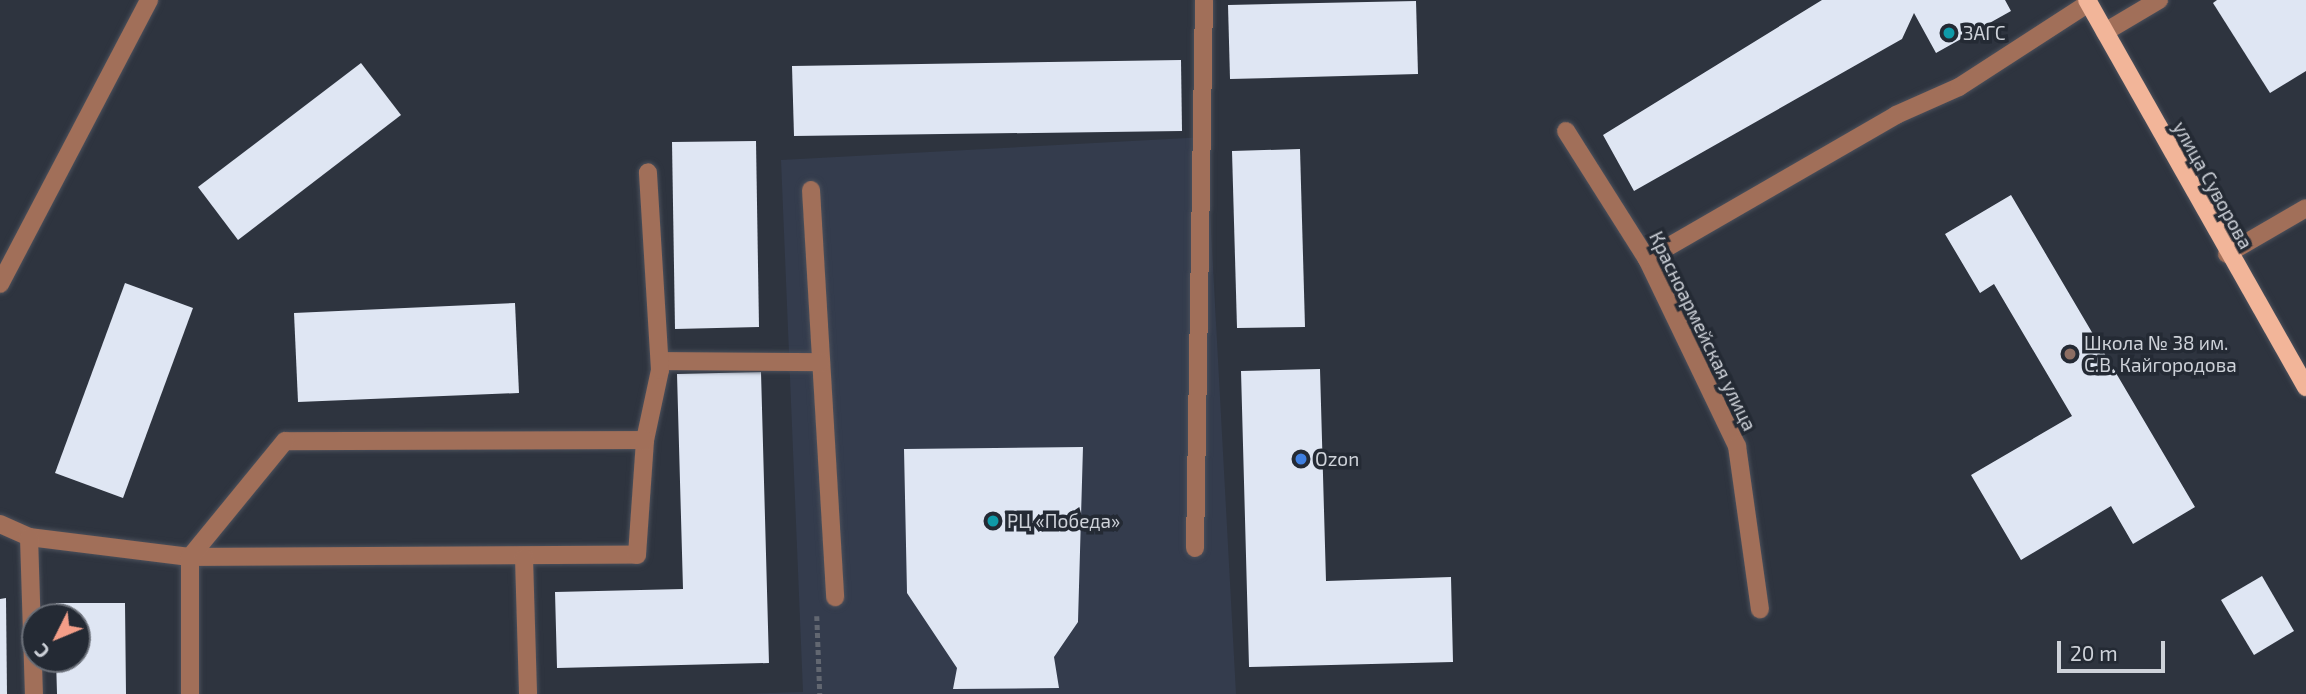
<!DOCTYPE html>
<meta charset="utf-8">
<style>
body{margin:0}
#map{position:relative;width:2306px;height:694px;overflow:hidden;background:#2e343f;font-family:"Exo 2",sans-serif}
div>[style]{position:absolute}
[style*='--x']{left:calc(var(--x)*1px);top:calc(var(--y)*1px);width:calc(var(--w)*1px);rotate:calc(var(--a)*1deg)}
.built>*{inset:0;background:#343c4d}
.building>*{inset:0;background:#dfe6f3}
.path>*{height:4.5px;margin-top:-2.25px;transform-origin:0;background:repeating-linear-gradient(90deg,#626771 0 5px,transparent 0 8.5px)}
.roads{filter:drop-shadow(0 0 2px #4b505b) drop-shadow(0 0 2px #4b505b)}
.minor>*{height:18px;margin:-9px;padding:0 9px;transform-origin:9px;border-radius:9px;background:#a16f59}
.major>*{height:18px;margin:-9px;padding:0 9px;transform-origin:9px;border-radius:9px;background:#f2b599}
.dots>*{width:19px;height:19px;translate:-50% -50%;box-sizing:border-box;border:4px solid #242a34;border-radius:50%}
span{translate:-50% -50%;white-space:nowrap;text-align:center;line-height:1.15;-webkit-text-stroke:7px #242a34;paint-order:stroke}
.poi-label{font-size:19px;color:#ced2d9}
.left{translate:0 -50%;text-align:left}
.street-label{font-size:19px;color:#ced2d9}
.north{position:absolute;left:21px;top:603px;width:70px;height:70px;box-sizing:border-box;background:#242a34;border:2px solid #686d76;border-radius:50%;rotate:227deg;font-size:19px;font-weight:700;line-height:28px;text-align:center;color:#ced2d9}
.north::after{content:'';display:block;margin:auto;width:24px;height:32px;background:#f49e88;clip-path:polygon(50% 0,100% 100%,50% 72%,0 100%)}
.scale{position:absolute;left:2057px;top:641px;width:108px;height:32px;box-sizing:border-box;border:4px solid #ced2d9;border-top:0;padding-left:9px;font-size:21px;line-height:24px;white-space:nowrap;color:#ced2d9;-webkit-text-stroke:5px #242a34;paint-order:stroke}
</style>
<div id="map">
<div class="built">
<i style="clip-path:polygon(1206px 137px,1236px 694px,741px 694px,803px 692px,781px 160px)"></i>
</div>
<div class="building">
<i style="clip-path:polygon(1822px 0,2005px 0,2011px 11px,1936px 53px,1914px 13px,1902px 39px,1634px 191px,1603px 135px)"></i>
<i style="clip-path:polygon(2217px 0,2306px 0,2306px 71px,2270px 93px,2213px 3px)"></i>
<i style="clip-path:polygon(1416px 1px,1418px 74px,1230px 79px,1228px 5px)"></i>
<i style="clip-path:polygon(1181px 60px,1182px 131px,794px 136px,792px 66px)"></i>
<i style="clip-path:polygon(361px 63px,401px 115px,238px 240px,198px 187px)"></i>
<i style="clip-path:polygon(756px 141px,759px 327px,675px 329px,672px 142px)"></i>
<i style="clip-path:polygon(1300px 149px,1305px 327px,1237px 328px,1232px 151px)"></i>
<i style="clip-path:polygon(2011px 195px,2195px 507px,2133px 544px,2111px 506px,2021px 560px,1971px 475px,2072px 416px,1994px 284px,1980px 293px,1945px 234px)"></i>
<i style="clip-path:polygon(125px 283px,193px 308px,123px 498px,55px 473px)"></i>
<i style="clip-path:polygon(515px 303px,519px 393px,298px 402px,294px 313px)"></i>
<i style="clip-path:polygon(1320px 369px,1326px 581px,1451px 577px,1453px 662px,1249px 667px,1241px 371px)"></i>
<i style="clip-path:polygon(761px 372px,769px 663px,557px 668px,555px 592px,683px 589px,677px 374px)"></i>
<i style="clip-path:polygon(1083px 447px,1078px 622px,1054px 657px,1059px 688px,953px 689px,957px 668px,907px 593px,904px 449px)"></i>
<i style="clip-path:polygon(2262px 576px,2294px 631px,2254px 655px,2221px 600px)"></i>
<i style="clip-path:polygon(6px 598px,7px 694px,0 694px,0 599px)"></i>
<i style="clip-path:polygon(56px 603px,125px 603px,126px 694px,57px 694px,56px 659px,77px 659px,77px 617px,56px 617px)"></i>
</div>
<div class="path">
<i style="--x:817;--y:616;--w:78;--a:87.8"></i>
</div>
<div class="roads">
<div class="minor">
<i style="--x:2105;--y:32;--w:63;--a:-30.7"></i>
<i style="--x:1566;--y:131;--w:151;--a:57.7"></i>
<i style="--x:1647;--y:259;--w:208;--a:64.3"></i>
<i style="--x:1737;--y:446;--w:165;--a:82"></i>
<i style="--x:811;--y:190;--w:408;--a:86.6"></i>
<i style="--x:2227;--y:254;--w:91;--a:-30.2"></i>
<i style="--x:1647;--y:259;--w:288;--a:-30"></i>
<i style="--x:1896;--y:115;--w:69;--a:-24"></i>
<i style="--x:1959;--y:87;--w:155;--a:-32.9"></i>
<i style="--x:0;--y:284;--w:321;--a:-62.3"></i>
<i style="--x:660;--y:361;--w:161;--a:0.4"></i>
<i style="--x:645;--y:440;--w:72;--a:-77.9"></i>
<i style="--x:660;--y:370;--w:198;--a:-93.5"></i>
<i style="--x:0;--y:524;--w:32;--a:24"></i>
<i style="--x:29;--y:537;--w:162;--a:7.1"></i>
<i style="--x:190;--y:557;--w:447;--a:-0.3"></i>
<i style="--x:637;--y:555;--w:115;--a:-86"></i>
<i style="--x:645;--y:440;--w:360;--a:179.8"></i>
<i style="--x:285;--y:441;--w:150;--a:129.3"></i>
<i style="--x:190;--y:557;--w:137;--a:90"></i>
<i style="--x:29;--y:537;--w:157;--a:88.2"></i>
<i style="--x:1195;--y:548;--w:548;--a:-89.06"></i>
<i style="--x:524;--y:558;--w:136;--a:88.3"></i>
</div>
<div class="major">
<i style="--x:2087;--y:0;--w:445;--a:60.5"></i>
</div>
</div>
<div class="dots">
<i style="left:1949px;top:33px;background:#0f9aa8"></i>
<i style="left:2070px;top:354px;background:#8d6e63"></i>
<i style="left:1301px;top:459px;background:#3f7fe0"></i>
<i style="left:993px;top:521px;background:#0f9aa8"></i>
</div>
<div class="poi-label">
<span class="left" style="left:1963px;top:33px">ЗАГС</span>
<span class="left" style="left:2084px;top:354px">Школа № 38 им.<br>С.В. Кайгородова</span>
<span class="left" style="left:1315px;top:459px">Ozon</span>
<span class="left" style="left:1007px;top:521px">РЦ «Победа»</span>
</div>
<div class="street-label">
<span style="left:2213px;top:185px;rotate:61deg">улица Суворова</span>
<span style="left:1703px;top:331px;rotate:64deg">Красноармейская улица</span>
</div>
<div class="north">С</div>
<div class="scale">20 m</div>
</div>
